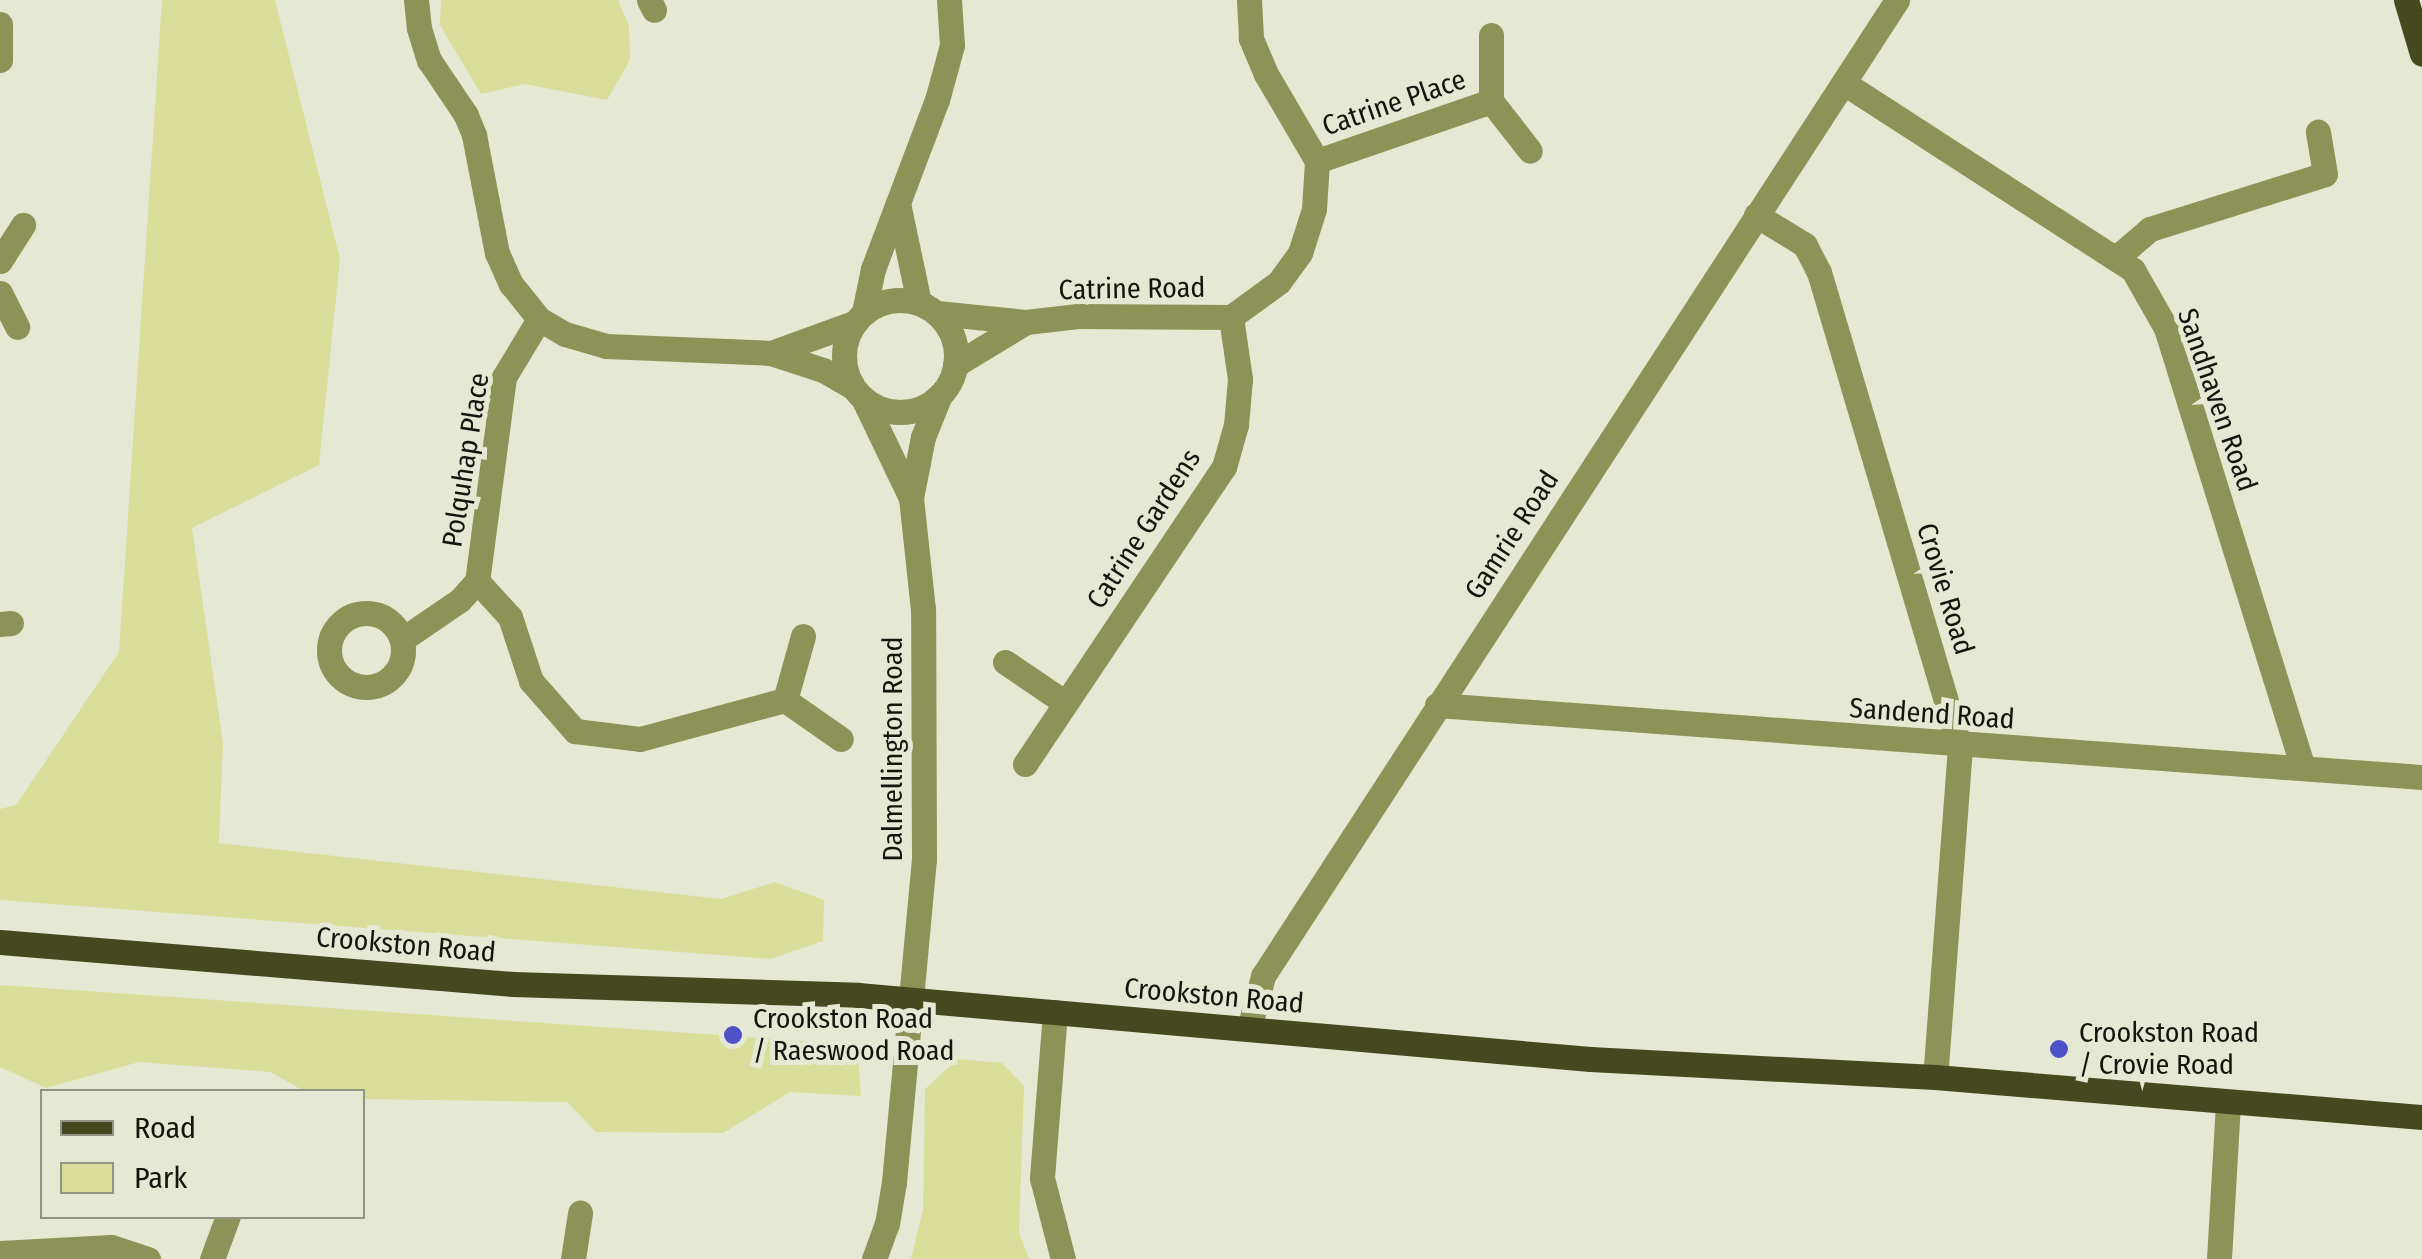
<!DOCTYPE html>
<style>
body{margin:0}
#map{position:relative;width:2422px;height:1259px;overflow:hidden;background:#e5e8d3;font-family:"Fira Sans Condensed",sans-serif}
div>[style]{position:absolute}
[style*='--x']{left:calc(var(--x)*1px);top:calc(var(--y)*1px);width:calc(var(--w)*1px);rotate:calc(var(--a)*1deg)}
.green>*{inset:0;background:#d9df9a}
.minor>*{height:25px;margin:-12.5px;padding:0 12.5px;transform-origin:12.5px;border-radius:12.5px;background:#8d9257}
.minor>.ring{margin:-12.5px;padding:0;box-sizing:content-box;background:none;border:25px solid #8d9257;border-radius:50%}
.major>*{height:25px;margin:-12.5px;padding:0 12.5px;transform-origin:12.5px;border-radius:12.5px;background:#464920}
.dots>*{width:28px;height:28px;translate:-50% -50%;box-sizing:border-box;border:5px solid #e5e8d3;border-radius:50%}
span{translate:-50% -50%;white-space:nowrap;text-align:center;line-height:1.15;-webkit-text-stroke:10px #e5e8d3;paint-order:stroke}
.street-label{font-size:28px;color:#14150d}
.poi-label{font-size:28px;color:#14150d}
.left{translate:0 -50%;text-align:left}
.legend{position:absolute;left:40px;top:1089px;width:325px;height:130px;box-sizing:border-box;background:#e5e8d3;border:2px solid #919484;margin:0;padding:12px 18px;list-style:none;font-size:30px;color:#14150d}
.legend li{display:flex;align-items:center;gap:20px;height:50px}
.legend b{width:50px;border:2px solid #919484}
</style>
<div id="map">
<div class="green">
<i style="clip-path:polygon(162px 0,275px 0,340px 259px,319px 465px,192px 528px,223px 743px,219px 843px,721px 899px,775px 882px,824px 900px,823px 941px,771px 959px,0 900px,0 809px,16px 805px,119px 652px)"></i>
<i style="clip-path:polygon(441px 0,618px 0,629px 26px,630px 60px,607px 100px,525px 84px,481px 94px,440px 25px)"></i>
<i style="clip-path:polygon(0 985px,832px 1043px,858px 1057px,861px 1096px,790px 1092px,723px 1133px,596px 1132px,567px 1102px,363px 1099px,362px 1092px,304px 1091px,270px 1072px,139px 1062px,46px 1088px,0 1067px)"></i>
<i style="clip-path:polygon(958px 1059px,1002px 1063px,1024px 1086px,1019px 1232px,1029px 1259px,911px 1259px,923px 1210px,925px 1089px)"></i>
</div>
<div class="minor">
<i style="--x:416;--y:0;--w:28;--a:84"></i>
<i style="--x:419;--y:28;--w:34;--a:73"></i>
<i style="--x:429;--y:60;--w:66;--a:56.1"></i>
<i style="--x:466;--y:115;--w:22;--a:68"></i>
<i style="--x:474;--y:135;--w:120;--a:79"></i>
<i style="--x:497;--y:253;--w:34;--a:66"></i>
<i style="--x:511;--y:284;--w:45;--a:51.3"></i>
<i style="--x:539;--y:319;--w:30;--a:30"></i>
<i style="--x:565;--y:334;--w:43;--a:16.3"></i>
<i style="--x:606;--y:346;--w:165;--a:2.4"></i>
<i style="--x:771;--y:353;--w:55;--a:18.1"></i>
<i style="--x:823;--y:370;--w:34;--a:30"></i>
<i style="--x:649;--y:0;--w:11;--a:63"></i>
<i style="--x:0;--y:24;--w:36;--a:90"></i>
<i style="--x:1491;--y:35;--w:66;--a:90"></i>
<i style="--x:1491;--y:101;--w:63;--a:52"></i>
<i style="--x:1844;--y:83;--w:344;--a:32.9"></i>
<i style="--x:2133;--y:270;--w:67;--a:60.4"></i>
<i style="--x:2166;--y:328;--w:460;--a:72.7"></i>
<i style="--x:1317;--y:161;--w:184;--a:-19"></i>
<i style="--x:898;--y:203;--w:102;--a:78.1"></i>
<i style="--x:1756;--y:215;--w:57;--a:31.5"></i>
<i style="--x:1805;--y:245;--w:30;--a:63"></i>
<i style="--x:1819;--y:272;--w:495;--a:73.5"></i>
<i style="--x:1960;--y:747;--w:331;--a:94.3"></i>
<i style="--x:2116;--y:258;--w:45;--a:-40.5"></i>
<i style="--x:2150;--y:229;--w:183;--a:-17.4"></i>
<i style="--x:2325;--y:174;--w:43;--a:-99.5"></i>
<i style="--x:0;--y:261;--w:43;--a:-57.4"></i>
<i style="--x:0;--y:293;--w:38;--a:63"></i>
<i class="ring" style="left:844px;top:300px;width:87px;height:87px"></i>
<i style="--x:864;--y:312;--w:44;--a:-78.2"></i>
<i style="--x:873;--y:269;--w:181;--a:-69.3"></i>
<i style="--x:937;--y:100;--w:57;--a:-74.7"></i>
<i style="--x:952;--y:45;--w:45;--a:-93.8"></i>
<i style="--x:937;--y:313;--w:89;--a:5.8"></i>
<i style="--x:1026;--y:322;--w:83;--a:148.8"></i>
<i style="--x:539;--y:319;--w:68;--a:121.1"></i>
<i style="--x:504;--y:377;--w:206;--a:97.5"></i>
<i style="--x:477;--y:581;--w:49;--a:47.5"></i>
<i style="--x:510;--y:617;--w:67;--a:71.8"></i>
<i style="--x:531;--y:681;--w:67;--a:48.7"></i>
<i style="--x:575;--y:731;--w:65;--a:7"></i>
<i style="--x:640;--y:739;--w:150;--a:-15.1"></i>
<i style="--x:1026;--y:322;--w:52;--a:-6.6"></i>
<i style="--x:1078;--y:316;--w:153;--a:0.4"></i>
<i style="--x:1231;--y:317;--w:59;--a:-36.1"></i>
<i style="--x:1279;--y:282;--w:36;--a:-54"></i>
<i style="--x:1300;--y:253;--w:46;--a:-72.3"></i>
<i style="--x:1314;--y:209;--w:48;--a:-86.4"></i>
<i style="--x:1317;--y:161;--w:101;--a:-120.4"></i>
<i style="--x:1266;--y:74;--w:39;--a:-113"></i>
<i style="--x:1251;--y:38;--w:38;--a:-93"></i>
<i style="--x:771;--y:353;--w:90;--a:-20"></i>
<i style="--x:864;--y:400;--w:109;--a:64.4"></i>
<i style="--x:911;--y:498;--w:62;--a:-78.9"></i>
<i style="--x:923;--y:437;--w:45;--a:-68"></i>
<i class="ring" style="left:329px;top:613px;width:49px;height:49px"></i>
<i style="--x:0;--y:624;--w:11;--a:-5"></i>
<i style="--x:803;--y:636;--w:66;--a:105.7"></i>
<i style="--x:785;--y:700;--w:68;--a:34.9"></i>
<i style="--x:403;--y:639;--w:69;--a:-34.4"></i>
<i style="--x:460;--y:600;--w:25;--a:-48"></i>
<i style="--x:1005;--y:662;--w:71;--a:34.1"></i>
<i style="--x:1437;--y:705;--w:988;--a:4.18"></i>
<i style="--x:1025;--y:764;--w:358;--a:-56.2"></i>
<i style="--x:1224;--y:467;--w:44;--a:-74.1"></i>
<i style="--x:1236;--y:425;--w:46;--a:-85"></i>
<i style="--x:1240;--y:379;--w:63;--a:-98.3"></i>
<i style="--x:1055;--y:1012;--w:167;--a:94.5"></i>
<i style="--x:1042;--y:1178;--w:84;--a:75.5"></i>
<i style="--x:1249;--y:1029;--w:55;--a:-75.2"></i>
<i style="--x:1263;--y:976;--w:1164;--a:-56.99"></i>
<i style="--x:0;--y:1253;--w:111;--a:-3.1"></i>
<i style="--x:111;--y:1247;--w:39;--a:18"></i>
<i style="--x:212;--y:1259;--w:46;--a:-69.6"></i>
<i style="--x:573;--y:1259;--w:47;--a:-81.3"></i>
<i style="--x:874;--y:1259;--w:37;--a:-70"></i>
<i style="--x:887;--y:1224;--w:43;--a:-80.5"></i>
<i style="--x:894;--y:1182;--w:324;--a:-84.7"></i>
<i style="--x:924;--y:859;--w:249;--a:-90.2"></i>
<i style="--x:923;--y:610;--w:113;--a:-96.1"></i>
<i style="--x:2219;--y:1259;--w:155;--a:-86.7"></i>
</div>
<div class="major">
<i style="--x:2406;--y:0;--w:56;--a:73.5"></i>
<i style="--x:0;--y:942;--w:515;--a:4.68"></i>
<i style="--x:513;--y:984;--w:345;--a:1.8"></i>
<i style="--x:858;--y:995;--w:735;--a:5"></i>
<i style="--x:1590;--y:1059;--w:345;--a:3"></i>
<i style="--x:1935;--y:1077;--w:489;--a:4.7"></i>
</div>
<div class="dots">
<i style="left:733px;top:1035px;background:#4f51c7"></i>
<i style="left:2059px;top:1049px;background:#4f51c7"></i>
</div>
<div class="street-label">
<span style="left:1394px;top:103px;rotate:-19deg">Catrine Place</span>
<span style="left:1132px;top:289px;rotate:-1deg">Catrine Road</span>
<span style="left:2217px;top:400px;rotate:71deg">Sandhaven Road</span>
<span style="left:466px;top:460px;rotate:-81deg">Polquhap Place</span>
<span style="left:1144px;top:529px;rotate:-57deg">Catrine Gardens</span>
<span style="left:1512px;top:535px;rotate:-57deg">Gamrie Road</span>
<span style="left:1945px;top:589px;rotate:73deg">Crovie Road</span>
<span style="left:1932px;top:714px;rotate:4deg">Sandend Road</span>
<span style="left:893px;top:749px;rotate:-90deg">Dalmellington Road</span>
<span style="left:406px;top:945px;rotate:5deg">Crookston Road</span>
<span style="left:1214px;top:996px;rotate:5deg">Crookston Road</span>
</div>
<div class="poi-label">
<span class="left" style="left:753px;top:1035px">Crookston Road<br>/ Raeswood Road</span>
<span class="left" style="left:2079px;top:1049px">Crookston Road<br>/ Crovie Road</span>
</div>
<ul class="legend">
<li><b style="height:12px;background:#464920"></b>Road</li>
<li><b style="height:28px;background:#d9df9a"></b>Park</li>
</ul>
</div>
